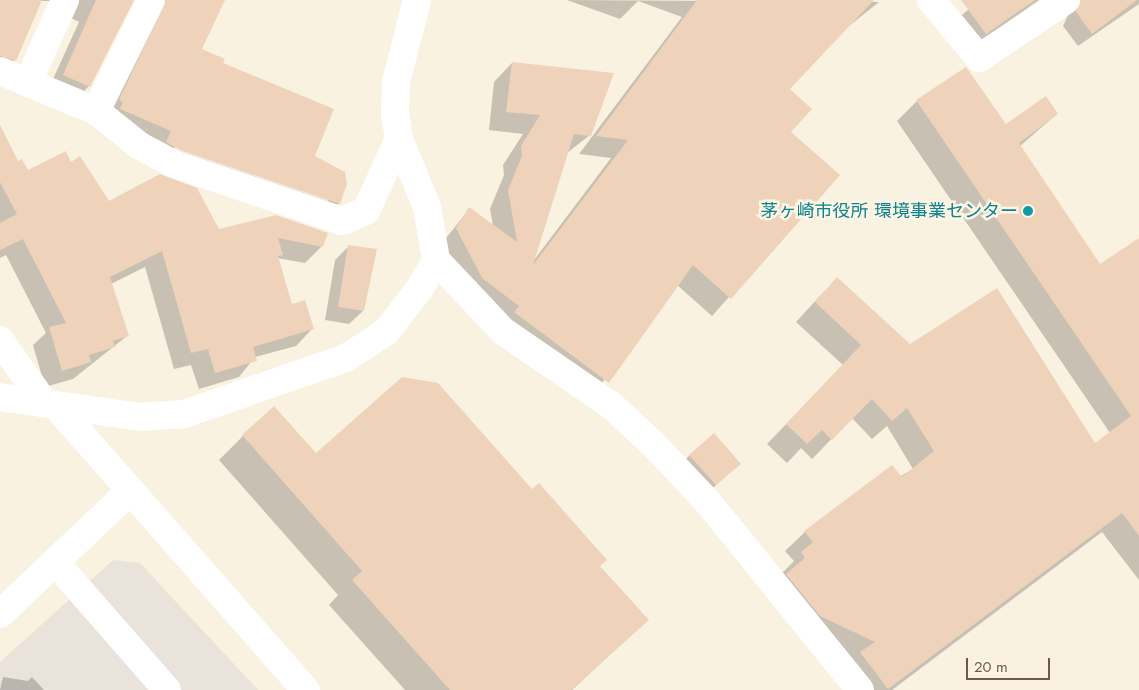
<!DOCTYPE html>
<meta charset="utf-8">
<style>
body{margin:0}
#map{position:relative;width:1139px;height:690px;overflow:hidden;background:#faf2e0;font-family:Jost,"Noto Sans JP",sans-serif}
div>[style]{position:absolute}
[style*='--x']{left:calc(var(--x)*1px);top:calc(var(--y)*1px);width:calc(var(--w)*1px);rotate:calc(var(--a)*1deg)}
.industrial>*{inset:0;background:#e9e3db}
.shadow>*{inset:0;background:#0003}
.building>*{inset:0;background:#eed3ba}
.minor>*{height:28px;margin:-14px;padding:0 14px;transform-origin:14px;border-radius:14px;background:#fff}
.dots>*{width:14px;height:14px;translate:-50% -50%;box-sizing:border-box;border:2px solid #fef6e5;border-radius:50%}
span{translate:-50% -50%;white-space:nowrap;text-align:center;line-height:1.15;-webkit-text-stroke:5px #fef6e5;paint-order:stroke}
.culture-label{font-size:18px;color:#0d838f}
.right{translate:-100% -50%;text-align:right}
.scale{position:absolute;left:966px;top:658px;width:84px;height:22px;box-sizing:border-box;border:2px solid #6f5a49;border-top:0;padding-left:6px;font-size:15px;line-height:18px;white-space:nowrap;color:#6f5a49;-webkit-text-stroke:4px #fef6e5;paint-order:stroke}
</style>
<div id="map">
<div class="industrial">
<i style="clip-path:polygon(113px 560px,140px 563px,258px 690px,0 690px,0 662px)"></i>
</div>
<div class="shadow">
<i style="clip-path:polygon(0 0,132px 0,89px 86px,74px 102px,48px 90px,79px 22px,65px 15px,56px 1px,41px 1px,14px 60px,0 74px)"></i>
<i style="clip-path:polygon(evenodd,137px 0,224px 0,200px 50px,221px 64px,314px 156px,339px 203px,323px 218px,106px 125px,137px 0,175px 146px,328px 199px,328px 201px,174px 149px,175px 146px)"></i>
<i style="clip-path:polygon(567px 0,879px 2px,844px 30px,788px 89px,790px 132px,838px 175px,712px 316px,677px 285px,589px 400px,439px 247px,470px 208px,493px 226px,490px 209px,504px 175px,503px 165px,523px 134px,489px 130px,494px 82px,512px 63px,590px 135px,567px 153px,534px 260px,611px 158px,579px 154px,682px 17px,638px 1px,620px 19px)"></i>
<i style="clip-path:polygon(979px 0,1039px 0,972px 47px,954px 22px)"></i>
<i style="clip-path:polygon(1060px 0,1139px 0,1139px 4px,1078px 46px,1063px 26px,1069px 13px)"></i>
<i style="clip-path:polygon(966px 68px,1006px 125px,1057px 114px,1020px 146px,1099px 265px,1139px 240px,1139px 580px,1102px 532px,892px 690px,855px 690px,842px 673px,854px 660px,801px 636px,782px 573px,794px 561px,785px 551px,805px 532px,913px 469px,887px 426px,872px 439px,852px 418px,812px 459px,801px 448px,787px 463px,767px 444px,843px 365px,796px 322px,818px 298px,837px 279px,910px 346px,1095px 444px,1110px 433px,897px 121px,917px 101px)"></i>
<i style="clip-path:polygon(0 128px,17px 163px,27px 172px,71px 163px,108px 202px,218px 230px,276px 216px,322px 246px,305px 263px,277px 258px,291px 305px,312px 329px,296px 346px,255px 357px,239px 377px,199px 389px,191px 365px,174px 369px,145px 267px,111px 284px,127px 336px,73px 379px,45px 387px,33px 345px,46px 333px,6px 255px,0 258px)"></i>
<i style="clip-path:polygon(349px 246px,363px 311px,349px 324px,325px 320px,335px 260px)"></i>
<i style="clip-path:polygon(243px 436px,316px 455px,532px 490px,647px 620px,572px 690px,405px 690px,329px 605px,338px 595px,219px 460px)"></i>
<i style="clip-path:polygon(690px 455px,725px 477px,702px 498px,676px 469px)"></i>
<i style="clip-path:polygon(3px 677px,28px 681px,32px 677px,44px 690px,0 690px)"></i>
</div>
<div class="building">
<i style="clip-path:polygon(0 0,42px 0,16px 61px,0 56px)"></i>
<i style="clip-path:polygon(96px 0,134px 0,90px 87px,63px 75px)"></i>
<i style="clip-path:polygon(166px 0,225px 0,202px 49px,225px 59px,223px 63px,334px 109px,315px 156px,345px 172px,347px 184px,340px 204px,180px 150px,166px 142px,171px 131px,120px 109px,123px 102px,119px 100px)"></i>
<i style="clip-path:polygon(697px 0,874px 0,790px 89px,812px 109px,791px 132px,840px 175px,731px 299px,693px 265px,609px 383px,514px 312px,519px 306px,482px 278px,456px 228px,469px 207px,517px 242px,508px 190px,522px 156px,521px 146px,540px 115px,506px 112px,512px 62px,614px 73px,591px 136px,574px 134px,533px 265px,628px 140px,596px 136px)"></i>
<i style="clip-path:polygon(961px 0,1035px 0,986px 34px)"></i>
<i style="clip-path:polygon(1081px 0,1137px 0,1092px 34px,1076px 12px)"></i>
<i style="clip-path:polygon(966px 67px,1006px 124px,1046px 96px,1058px 114px,1019px 143px,1100px 264px,1139px 238px,1139px 536px,1122px 513px,888px 689px,860px 652px,875px 642px,820px 616px,786px 574px,805px 558px,801px 552px,813px 542px,804px 531px,892px 465px,902px 477px,934px 451px,907px 408px,892px 421px,872px 399px,832px 440px,822px 430px,807px 444px,786px 424px,861px 345px,815px 302px,837px 277px,910px 344px,997px 288px,1095px 443px,1131px 416px,916px 100px)"></i>
<i style="clip-path:polygon(0 125px,18px 161px,22px 159px,28px 170px,66px 151px,71px 162px,80px 156px,109px 201px,160px 174px,197px 188px,219px 229px,276px 215px,328px 233px,323px 247px,278px 238px,283px 255px,278px 256px,292px 304px,305px 300px,314px 329px,253px 347px,257px 361px,215px 373px,208px 349px,191px 353px,162px 251px,110px 277px,129px 336px,113px 341px,115px 347px,89px 355px,91px 362px,62px 371px,49px 327px,66px 323px,23px 239px,0 250px,0 223px,17px 214px,0 182px)"></i>
<i style="clip-path:polygon(348px 245px,377px 249px,364px 311px,338px 307px)"></i>
<i style="clip-path:polygon(402px 377px,438px 383px,532px 489px,539px 483px,607px 560px,600px 566px,649px 620px,571px 690px,450px 690px,352px 580px,362px 571px,242px 435px,274px 406px,316px 453px)"></i>
<i style="clip-path:polygon(714px 433px,741px 464px,716px 485px,689px 455px)"></i>
</div>
<div class="minor">
<i style="--x:931;--y:0;--w:75;--a:50.4"></i>
<i style="--x:979;--y:58;--w:105;--a:-33.7"></i>
<i style="--x:0;--y:71;--w:104;--a:22.6"></i>
<i style="--x:96;--y:111;--w:56;--a:38.5"></i>
<i style="--x:140;--y:146;--w:38;--a:28"></i>
<i style="--x:174;--y:164;--w:177;--a:18.7"></i>
<i style="--x:342;--y:221;--w:26;--a:-23"></i>
<i style="--x:366;--y:211;--w:79;--a:-65.4"></i>
<i style="--x:28;--y:82;--w:90;--a:-65.7"></i>
<i style="--x:96;--y:111;--w:124;--a:-63.6"></i>
<i style="--x:436;--y:260;--w:98;--a:46.7"></i>
<i style="--x:503;--y:331;--w:132;--a:34.5"></i>
<i style="--x:612;--y:406;--w:57;--a:42.9"></i>
<i style="--x:654;--y:445;--w:77;--a:46.6"></i>
<i style="--x:707;--y:501;--w:243;--a:51"></i>
<i style="--x:0;--y:340;--w:75;--a:54.8"></i>
<i style="--x:0;--y:397;--w:142;--a:8.1"></i>
<i style="--x:141;--y:417;--w:43;--a:-4"></i>
<i style="--x:184;--y:414;--w:171;--a:-19.1"></i>
<i style="--x:346;--y:358;--w:48;--a:-33"></i>
<i style="--x:386;--y:332;--w:56;--a:-52.3"></i>
<i style="--x:420;--y:288;--w:32;--a:-60"></i>
<i style="--x:436;--y:260;--w:54;--a:-99.6"></i>
<i style="--x:427;--y:207;--w:74;--a:-112.4"></i>
<i style="--x:399;--y:139;--w:24;--a:-99"></i>
<i style="--x:395;--y:115;--w:33;--a:-88"></i>
<i style="--x:396;--y:82;--w:85;--a:-75.6"></i>
<i style="--x:57;--y:407;--w:377;--a:48.7"></i>
<i style="--x:55;--y:562;--w:170;--a:48.8"></i>
<i style="--x:0;--y:614;--w:179;--a:-43.4"></i>
</div>
<div class="dots">
<i style="left:1028px;top:211px;background:#0f9aa8"></i>
</div>
<div class="culture-label">
<span class="right" style="left:1018px;top:211px">茅ヶ崎市役所 環境事業センター</span>
</div>
<div class="scale">20 m</div>
</div>
